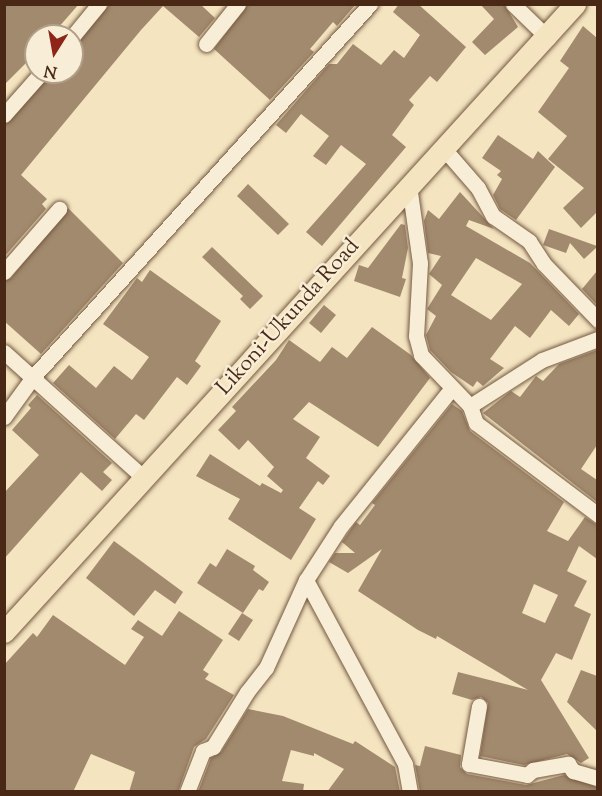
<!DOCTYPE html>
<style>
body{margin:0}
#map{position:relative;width:602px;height:796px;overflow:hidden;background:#f4e4c0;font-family:"Sorts Mill Goudy",serif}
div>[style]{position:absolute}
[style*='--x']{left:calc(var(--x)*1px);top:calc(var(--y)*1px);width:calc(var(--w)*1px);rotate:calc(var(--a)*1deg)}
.building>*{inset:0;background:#a28a6e}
.roads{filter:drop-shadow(0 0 2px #745840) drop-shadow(0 0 2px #745840)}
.minor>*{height:15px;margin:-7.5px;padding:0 7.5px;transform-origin:7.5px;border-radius:7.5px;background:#f8edd6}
.highway>*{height:21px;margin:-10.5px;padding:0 10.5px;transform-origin:10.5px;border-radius:10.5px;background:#f4e4c0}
span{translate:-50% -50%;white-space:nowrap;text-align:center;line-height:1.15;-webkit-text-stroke:5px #f8edd6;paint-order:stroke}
.street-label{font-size:22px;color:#492915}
.frame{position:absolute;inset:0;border:6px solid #492915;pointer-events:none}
.north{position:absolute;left:24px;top:24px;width:60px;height:60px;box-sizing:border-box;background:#f8edd6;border:2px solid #b29f89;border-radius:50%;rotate:191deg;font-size:16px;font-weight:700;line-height:24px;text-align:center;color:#492915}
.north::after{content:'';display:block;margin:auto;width:21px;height:27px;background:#8f2418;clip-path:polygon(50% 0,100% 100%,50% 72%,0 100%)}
</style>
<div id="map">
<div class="building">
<i style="clip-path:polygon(4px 4px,79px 4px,51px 36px,36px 36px,36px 53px,4px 85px)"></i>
<i style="clip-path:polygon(110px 4px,200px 4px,215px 18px,199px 37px,163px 6px,141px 30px,21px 175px,47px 199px,42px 204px,46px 209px,4px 257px,4px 125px,52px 72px,72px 72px,72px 49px)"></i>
<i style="clip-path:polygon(248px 4px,356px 4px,337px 26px,333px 22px,310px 49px,314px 52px,270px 100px,214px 49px)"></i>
<i style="clip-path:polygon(399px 4px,418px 4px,466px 47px,437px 82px,430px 76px,409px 100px,414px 105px,392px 135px,406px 147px,322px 246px,306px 232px,366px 164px,341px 145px,326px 165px,313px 156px,329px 136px,301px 114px,286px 133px,276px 125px,329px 64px,337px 64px,353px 44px,381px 65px,394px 50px,404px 58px,420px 35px,393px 12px)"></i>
<i style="clip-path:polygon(480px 4px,504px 4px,518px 27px,485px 55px,472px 42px,494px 19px)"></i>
<i style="clip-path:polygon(583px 26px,597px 38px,597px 212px,581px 228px,563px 208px,584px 188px,548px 159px,567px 136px,538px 112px,569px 68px,560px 61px)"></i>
<i style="clip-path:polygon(498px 135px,533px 159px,538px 151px,555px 167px,516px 220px,500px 209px,493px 195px,502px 179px,497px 175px,501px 171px,482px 158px)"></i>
<i style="clip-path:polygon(248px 184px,289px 224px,278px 235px,237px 196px)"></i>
<i style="clip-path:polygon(evenodd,460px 192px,494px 229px,469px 220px,466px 226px,530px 263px,579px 314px,569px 326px,551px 310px,530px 338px,515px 326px,490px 359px,504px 368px,483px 386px,477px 381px,473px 387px,451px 372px,430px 350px,426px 335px,436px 316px,427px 309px,442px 285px,429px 274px,441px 256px,428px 253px,424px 221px,428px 210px,439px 219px,460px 192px,476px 258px,522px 284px,491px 320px,451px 295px,476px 258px)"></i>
<i style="clip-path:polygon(68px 208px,123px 263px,41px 354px,4px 321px,4px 281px,11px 278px)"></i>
<i style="clip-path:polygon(401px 224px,405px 225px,408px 248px,402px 278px,406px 279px,400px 297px,354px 281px,359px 265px,368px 268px)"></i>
<i style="clip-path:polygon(549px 229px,597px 246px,597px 247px,584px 259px,570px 243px,566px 253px,543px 245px)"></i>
<i style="clip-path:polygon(212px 247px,263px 296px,250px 309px,240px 299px,243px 296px,202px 257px)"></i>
<i style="clip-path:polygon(150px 270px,221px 321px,195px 361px,201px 366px,187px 385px,177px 377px,144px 420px,136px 414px,115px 439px,53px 383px,69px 365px,96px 388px,114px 366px,132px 380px,149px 357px,103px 324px,137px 278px,142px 282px)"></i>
<i style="clip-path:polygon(597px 271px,597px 305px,582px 289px)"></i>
<i style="clip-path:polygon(324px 305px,336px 315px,321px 333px,309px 323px)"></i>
<i style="clip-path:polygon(372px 327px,411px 355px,430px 378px,378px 447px,309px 402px,293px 419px,320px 437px,306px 458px,330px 476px,323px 485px,318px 481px,299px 508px,316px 519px,291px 560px,228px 519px,240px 499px,196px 476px,210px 454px,260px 486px,262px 483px,281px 493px,283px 490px,267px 476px,274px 467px,248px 440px,239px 450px,218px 430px,236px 411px,232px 407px,276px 360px,289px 340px,320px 362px,332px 347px,347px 358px)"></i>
<i style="clip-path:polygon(597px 350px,597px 445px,581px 469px,597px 480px,597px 502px,483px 413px,511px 391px,520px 397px,536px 376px,543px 381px,559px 364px)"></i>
<i style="clip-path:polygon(37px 395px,112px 463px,103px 472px,112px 480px,102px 491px,81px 472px,4px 559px,4px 493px,39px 455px,12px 430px,31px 408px,28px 405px)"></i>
<i style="clip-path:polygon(evenodd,452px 404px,462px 411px,470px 431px,564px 502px,547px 531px,568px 541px,585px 517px,597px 525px,597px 559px,579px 546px,567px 571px,587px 581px,574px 606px,591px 614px,572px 660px,556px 653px,541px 680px,589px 758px,581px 763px,567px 754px,524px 765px,480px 756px,488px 703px,481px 697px,472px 700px,452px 694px,458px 672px,528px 690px,437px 636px,436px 639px,418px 630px,358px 591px,382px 549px,348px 573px,329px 562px,335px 553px,355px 553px,342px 542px,356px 522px,360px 525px,375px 505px,372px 503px,452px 404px,534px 584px,558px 595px,545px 623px,522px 613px,534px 584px)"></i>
<i style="clip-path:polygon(114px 541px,183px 592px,175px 604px,155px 590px,134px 616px,86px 578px)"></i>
<i style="clip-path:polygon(227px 549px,255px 566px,253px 570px,269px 582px,263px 591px,259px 589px,243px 613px,197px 583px,210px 563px,216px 567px)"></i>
<i style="clip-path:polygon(179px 611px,223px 640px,203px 670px,209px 674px,205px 679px,234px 695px,206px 739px,194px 747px,178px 792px,129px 792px,135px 772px,91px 754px,73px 792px,4px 792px,4px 665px,33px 633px,37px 637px,53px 615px,125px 665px,144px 637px,131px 629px,138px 620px,162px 636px)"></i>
<i style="clip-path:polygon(242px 613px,253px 620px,239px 641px,228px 634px)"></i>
<i style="clip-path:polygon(581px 670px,597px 676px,597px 731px,567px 702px)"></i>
<i style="clip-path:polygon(248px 709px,283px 716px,353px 744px,355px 741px,395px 767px,400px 792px,327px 792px,344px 769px,314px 753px,314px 756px,291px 750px,282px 781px,304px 784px,303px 792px,198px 792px,211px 758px,221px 752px)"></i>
<i style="clip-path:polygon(425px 746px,461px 755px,460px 767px,467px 774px,526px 785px,564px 775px,597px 787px,597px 792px,420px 792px,415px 765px,420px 766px)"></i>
</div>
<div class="roads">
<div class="minor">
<i style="--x:513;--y:4;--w:49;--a:44.2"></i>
<i style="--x:72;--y:37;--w:43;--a:-50.7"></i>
<i style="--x:206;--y:44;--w:51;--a:-51.3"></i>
<i style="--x:4;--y:115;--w:57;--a:-48.5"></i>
<i style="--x:445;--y:150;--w:50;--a:49"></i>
<i style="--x:478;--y:188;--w:32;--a:62"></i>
<i style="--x:493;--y:216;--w:44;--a:34.8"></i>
<i style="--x:529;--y:241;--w:27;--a:57"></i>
<i style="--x:544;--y:264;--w:78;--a:46"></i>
<i style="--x:409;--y:185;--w:79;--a:82"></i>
<i style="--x:420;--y:263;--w:73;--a:93.1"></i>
<i style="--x:416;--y:336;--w:20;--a:75"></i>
<i style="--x:421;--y:355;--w:71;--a:46.1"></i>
<i style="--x:470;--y:406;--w:18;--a:71"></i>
<i style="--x:476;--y:423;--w:153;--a:37"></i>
<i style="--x:4;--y:272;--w:84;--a:-48.9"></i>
<i style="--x:4;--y:352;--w:190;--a:42"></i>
<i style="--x:470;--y:406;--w:85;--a:-32.6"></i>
<i style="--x:542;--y:360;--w:60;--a:-20.6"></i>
<i style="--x:4;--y:417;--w:49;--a:-54.1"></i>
<i style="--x:33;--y:377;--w:503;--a:-47.9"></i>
<i style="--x:306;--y:580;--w:209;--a:61.7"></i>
<i style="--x:405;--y:764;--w:28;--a:80"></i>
<i style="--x:479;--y:706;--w:59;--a:99.8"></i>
<i style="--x:469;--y:764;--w:59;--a:10.7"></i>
<i style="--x:527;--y:775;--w:8;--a:-40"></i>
<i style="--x:533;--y:770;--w:36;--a:-10"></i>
<i style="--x:568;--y:764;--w:9;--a:54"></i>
<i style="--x:573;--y:771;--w:26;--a:16"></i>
<i style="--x:187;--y:792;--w:44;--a:-68.7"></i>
<i style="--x:203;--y:751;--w:11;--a:-22"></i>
<i style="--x:213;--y:747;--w:65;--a:-58.3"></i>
<i style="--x:247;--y:692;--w:31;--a:-52"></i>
<i style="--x:266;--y:668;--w:97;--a:-65.6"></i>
<i style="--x:306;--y:580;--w:64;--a:-57.1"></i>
<i style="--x:341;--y:526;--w:177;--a:-51.2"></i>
</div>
<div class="highway">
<i style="--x:4;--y:632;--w:849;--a:-47.72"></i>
</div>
</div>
<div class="street-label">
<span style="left:289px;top:318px;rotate:-48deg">Likoni-Ukunda Road</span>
</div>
<div class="frame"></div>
<div class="north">N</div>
</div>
